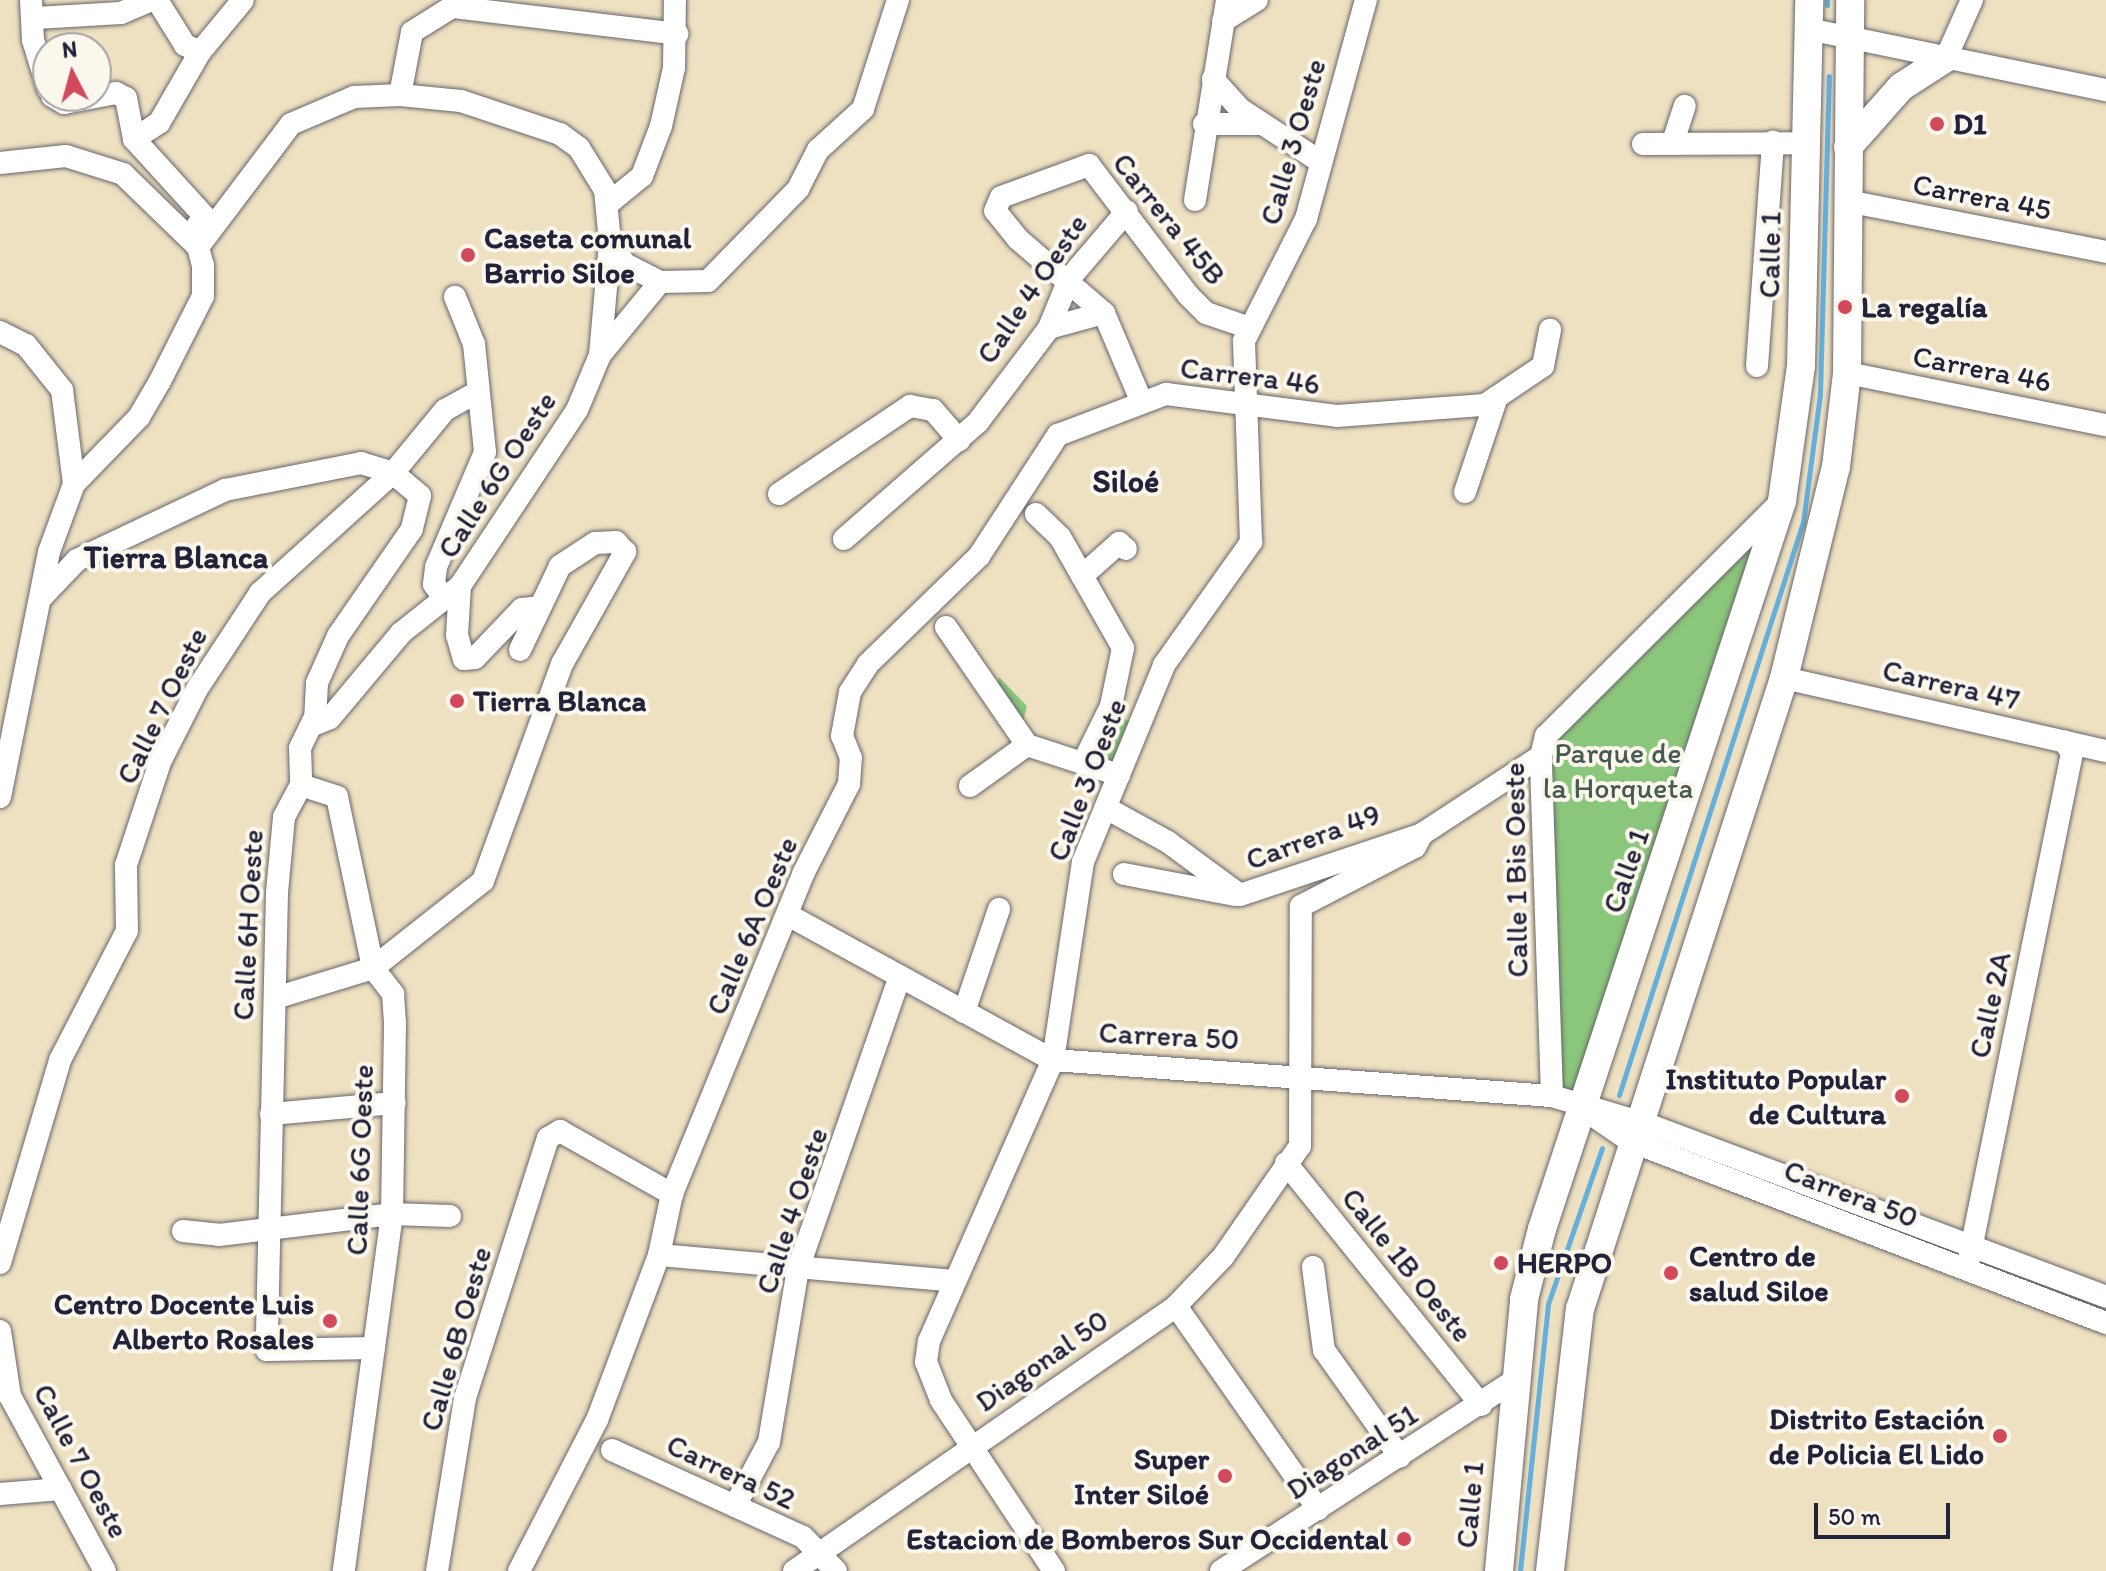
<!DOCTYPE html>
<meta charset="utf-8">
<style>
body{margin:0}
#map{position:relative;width:2106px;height:1571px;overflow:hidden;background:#eee1c2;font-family:Itim,sans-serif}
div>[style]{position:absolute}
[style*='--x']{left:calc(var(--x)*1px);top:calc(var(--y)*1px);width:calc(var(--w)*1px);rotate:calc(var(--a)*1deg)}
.green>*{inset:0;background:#8ac67b}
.stream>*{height:5px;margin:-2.5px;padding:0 2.5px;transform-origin:2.5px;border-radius:2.5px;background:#65afdd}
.roads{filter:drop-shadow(0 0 2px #69656a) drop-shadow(0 0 2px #69656a)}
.minor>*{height:22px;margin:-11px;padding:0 11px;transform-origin:11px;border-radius:11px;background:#fff}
.major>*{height:28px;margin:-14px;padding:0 14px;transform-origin:14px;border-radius:14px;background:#fff}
.dots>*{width:22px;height:22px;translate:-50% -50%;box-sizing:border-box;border:4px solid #fbf7ec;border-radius:50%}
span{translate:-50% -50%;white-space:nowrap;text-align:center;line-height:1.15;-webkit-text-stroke:8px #fbf7ec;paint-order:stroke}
.poi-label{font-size:30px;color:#22223b;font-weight:700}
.left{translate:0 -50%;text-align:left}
.right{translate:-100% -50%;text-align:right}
.street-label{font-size:30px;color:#22223b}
.park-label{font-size:30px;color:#465b51}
.neighbourhood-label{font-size:32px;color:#22223b;font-weight:700}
.north{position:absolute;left:32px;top:32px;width:80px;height:80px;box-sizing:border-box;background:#fbf7ec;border:2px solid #a4a2a5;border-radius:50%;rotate:354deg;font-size:22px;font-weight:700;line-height:32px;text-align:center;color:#22223b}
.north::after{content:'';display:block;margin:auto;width:28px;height:36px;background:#d1495b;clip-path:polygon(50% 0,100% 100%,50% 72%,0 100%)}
.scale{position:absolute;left:1814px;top:1503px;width:136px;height:36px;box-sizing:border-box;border:4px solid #22223b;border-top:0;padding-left:10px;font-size:24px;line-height:28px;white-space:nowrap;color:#22223b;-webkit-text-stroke:6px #fbf7ec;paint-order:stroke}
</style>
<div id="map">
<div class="green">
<i style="clip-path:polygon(1782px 501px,1581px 1107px,1552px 1096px,1546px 736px)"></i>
<i style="clip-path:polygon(999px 677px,1027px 706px,1019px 737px,994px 701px)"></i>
<i style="clip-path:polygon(1108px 712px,1139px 725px,1119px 775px,1083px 763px)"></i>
</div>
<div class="stream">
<i style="--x:1827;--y:5;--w:5;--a:-90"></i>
<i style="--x:1619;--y:1095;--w:602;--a:-72.2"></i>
<i style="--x:1803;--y:522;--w:129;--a:-82.4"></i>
<i style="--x:1820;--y:394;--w:318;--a:-88.4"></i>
<i style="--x:1520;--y:1571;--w:268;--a:-84"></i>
<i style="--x:1548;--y:1304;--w:165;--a:-70.9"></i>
</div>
<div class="roads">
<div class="minor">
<i style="--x:31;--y:0;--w:40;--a:87.1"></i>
<i style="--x:33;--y:40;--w:51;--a:73"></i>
<i style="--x:36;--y:18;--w:85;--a:-3.4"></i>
<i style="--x:121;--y:13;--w:34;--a:-23"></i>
<i style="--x:1223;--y:21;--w:40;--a:-32"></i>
<i style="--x:1808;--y:29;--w:304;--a:11.6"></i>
<i style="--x:200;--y:52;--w:67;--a:-50.4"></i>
<i style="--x:1946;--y:58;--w:64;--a:-65.9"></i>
<i style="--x:1213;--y:79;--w:40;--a:48"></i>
<i style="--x:1240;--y:109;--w:93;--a:33.2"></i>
<i style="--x:400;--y:95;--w:64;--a:-79.2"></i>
<i style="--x:412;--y:32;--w:47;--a:-32"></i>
<i style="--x:452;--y:7;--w:227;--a:6.8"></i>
<i style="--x:52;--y:96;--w:14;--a:30"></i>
<i style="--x:64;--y:103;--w:53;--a:-10.9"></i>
<i style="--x:116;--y:93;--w:11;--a:27"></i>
<i style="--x:126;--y:98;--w:42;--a:79"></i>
<i style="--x:134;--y:139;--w:104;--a:47.7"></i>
<i style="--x:204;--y:216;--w:25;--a:124"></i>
<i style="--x:1204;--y:124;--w:56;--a:0"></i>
<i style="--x:134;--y:139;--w:30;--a:-33"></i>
<i style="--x:159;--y:123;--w:82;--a:-60"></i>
<i style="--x:200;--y:52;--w:17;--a:-155"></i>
<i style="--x:185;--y:45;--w:53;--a:-121.9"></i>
<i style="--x:1673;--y:142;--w:38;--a:-72"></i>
<i style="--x:1643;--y:144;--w:164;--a:-0.3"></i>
<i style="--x:0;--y:163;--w:66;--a:-6.1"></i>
<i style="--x:66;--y:156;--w:60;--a:17.5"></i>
<i style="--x:123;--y:174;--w:105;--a:44.2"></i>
<i style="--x:198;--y:247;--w:20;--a:75"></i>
<i style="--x:203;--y:266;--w:30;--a:90"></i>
<i style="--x:203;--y:296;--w:95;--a:116.8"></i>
<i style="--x:160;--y:381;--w:42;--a:120.3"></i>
<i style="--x:139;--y:417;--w:93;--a:134.1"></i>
<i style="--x:1195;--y:200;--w:203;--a:-80.9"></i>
<i style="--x:1847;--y:201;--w:264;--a:11.1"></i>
<i style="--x:609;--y:203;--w:43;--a:-39.3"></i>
<i style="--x:642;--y:176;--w:53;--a:-69.2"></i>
<i style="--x:661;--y:126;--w:59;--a:-77.4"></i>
<i style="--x:674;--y:68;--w:68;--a:-89.2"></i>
<i style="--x:198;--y:247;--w:154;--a:-52.9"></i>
<i style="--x:291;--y:124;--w:69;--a:-23.2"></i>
<i style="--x:354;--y:97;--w:46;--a:-2.5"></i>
<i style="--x:400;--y:95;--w:61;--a:5.6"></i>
<i style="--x:461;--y:101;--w:104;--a:18.4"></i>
<i style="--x:560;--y:134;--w:24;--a:36"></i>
<i style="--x:579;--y:148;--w:49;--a:58.2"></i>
<i style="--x:605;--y:190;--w:52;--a:84.5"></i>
<i style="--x:610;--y:242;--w:27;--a:56"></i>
<i style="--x:625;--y:264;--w:39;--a:27"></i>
<i style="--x:1049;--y:328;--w:57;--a:-15.3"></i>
<i style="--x:0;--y:332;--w:29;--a:27"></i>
<i style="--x:26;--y:345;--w:58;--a:51.3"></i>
<i style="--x:62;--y:390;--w:95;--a:82.7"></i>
<i style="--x:74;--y:484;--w:72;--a:110.2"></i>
<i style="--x:49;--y:552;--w:250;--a:101.3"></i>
<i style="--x:600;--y:355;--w:94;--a:-50.6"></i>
<i style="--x:660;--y:282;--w:48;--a:-1.2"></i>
<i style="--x:708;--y:281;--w:129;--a:-45.6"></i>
<i style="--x:798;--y:189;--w:44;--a:-62.9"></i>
<i style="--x:818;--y:150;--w:61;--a:-42.3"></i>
<i style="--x:863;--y:109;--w:114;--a:-72.2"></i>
<i style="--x:1757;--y:366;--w:225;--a:-85.9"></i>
<i style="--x:1847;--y:373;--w:264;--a:11.4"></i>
<i style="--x:1140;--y:398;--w:92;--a:-113"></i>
<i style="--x:1104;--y:313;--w:113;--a:-139.3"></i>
<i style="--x:1018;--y:239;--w:36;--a:-129"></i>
<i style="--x:995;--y:211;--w:15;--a:-67"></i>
<i style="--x:1001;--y:197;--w:94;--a:-20"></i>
<i style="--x:1089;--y:165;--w:163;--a:52.7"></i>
<i style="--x:1188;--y:295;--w:25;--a:45"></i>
<i style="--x:1206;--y:313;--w:46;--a:18.8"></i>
<i style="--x:1465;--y:492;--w:100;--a:-71.4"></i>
<i style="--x:779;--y:494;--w:158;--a:-33.9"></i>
<i style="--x:910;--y:406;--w:23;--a:10"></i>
<i style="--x:933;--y:410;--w:40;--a:49"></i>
<i style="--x:1036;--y:514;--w:33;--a:44"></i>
<i style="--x:1060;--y:537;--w:128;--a:60.4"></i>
<i style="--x:1123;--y:648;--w:59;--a:101.7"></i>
<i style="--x:1111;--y:706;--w:64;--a:116.2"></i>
<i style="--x:844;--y:539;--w:178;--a:-41.1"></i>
<i style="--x:978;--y:422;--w:118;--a:-52.9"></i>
<i style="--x:1049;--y:328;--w:53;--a:-67.8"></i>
<i style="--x:1069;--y:279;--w:89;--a:-49.5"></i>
<i style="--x:1082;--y:576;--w:50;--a:-41.7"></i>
<i style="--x:1119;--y:543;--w:9;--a:41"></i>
<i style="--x:460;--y:586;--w:49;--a:93.5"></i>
<i style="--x:457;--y:635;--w:25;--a:74"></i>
<i style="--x:464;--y:659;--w:11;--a:-5"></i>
<i style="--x:475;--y:658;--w:68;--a:-46.2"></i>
<i style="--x:522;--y:609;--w:18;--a:-6"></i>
<i style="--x:444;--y:598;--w:17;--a:-126"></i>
<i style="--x:434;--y:584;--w:17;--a:-83"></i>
<i style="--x:436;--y:567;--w:125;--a:-66.9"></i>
<i style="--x:485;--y:452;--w:109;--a:-95.8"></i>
<i style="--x:474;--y:344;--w:51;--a:-112"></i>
<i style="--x:40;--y:599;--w:54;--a:-46.5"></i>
<i style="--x:77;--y:560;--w:164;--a:-25.3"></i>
<i style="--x:225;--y:490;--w:139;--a:-11.2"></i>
<i style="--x:361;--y:463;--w:34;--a:17"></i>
<i style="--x:393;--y:473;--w:35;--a:40"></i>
<i style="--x:420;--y:496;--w:34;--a:104"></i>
<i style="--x:412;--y:529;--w:130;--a:124.7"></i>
<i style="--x:338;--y:636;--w:51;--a:114.1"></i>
<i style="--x:317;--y:683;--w:34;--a:93"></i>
<i style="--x:315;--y:717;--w:34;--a:116"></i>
<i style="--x:300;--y:748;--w:37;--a:88"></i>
<i style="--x:301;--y:785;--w:36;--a:118"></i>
<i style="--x:284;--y:817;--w:76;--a:95.3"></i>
<i style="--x:277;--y:893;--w:457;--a:91.3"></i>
<i style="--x:267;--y:1350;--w:107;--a:-1.1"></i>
<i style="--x:946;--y:627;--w:143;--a:55.5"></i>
<i style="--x:1027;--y:745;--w:97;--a:18.1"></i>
<i style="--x:1784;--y:678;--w:330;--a:12.8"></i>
<i style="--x:313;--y:725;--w:18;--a:-22"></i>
<i style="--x:330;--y:718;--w:111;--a:-50.1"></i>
<i style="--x:401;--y:633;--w:75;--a:-38.5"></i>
<i style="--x:460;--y:586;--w:211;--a:-56.4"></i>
<i style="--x:577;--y:410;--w:60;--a:-67.3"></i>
<i style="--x:600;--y:355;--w:113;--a:-84.9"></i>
<i style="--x:301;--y:785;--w:38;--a:18"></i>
<i style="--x:337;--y:797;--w:175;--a:78.1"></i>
<i style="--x:373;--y:968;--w:33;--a:52"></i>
<i style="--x:393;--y:994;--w:29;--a:86"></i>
<i style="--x:395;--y:1023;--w:191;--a:90.9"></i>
<i style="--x:392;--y:1214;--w:360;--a:97.7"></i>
<i style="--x:970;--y:786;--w:70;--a:-35.7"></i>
<i style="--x:1106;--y:808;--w:71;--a:28.7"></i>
<i style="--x:1168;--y:842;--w:89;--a:36.4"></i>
<i style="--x:1240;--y:895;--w:192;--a:-18.5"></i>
<i style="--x:1124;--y:874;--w:113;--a:10.7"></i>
<i style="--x:788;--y:915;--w:302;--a:28.7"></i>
<i style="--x:1053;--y:1060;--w:500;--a:4.13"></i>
<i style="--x:1552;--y:1096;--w:101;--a:16.6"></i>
<i style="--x:1649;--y:1125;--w:488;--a:20.6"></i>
<i style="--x:275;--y:998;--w:102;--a:-17"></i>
<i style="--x:373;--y:968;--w:140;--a:-38.3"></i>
<i style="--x:483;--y:881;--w:231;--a:-70"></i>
<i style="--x:562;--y:664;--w:129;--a:-60.6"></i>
<i style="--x:625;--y:552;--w:13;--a:-132"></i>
<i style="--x:616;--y:542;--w:21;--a:177"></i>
<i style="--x:595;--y:543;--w:42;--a:146.7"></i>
<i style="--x:560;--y:566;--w:93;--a:115.5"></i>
<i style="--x:964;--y:1012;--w:109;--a:-71.2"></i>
<i style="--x:1552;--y:1096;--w:340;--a:-91.9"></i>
<i style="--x:1541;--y:756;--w:21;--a:-76"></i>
<i style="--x:1546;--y:736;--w:330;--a:-44.9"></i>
<i style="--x:271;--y:1114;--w:124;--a:-5.1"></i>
<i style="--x:1592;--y:1115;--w:46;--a:34.4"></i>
<i style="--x:1630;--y:1141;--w:510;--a:20.92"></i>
<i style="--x:1286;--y:1163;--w:311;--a:51.1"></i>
<i style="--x:183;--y:1231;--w:36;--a:6"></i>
<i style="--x:219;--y:1235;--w:174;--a:-6.9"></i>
<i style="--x:392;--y:1214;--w:58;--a:2"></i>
<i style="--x:659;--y:1255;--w:297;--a:5"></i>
<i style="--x:1969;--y:1259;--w:516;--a:-78.49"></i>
<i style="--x:2072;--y:753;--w:14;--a:-124"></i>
<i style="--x:0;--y:1263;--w:212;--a:-73.5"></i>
<i style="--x:60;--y:1060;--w:145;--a:-62.6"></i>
<i style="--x:127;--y:931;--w:66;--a:-90.9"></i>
<i style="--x:126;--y:865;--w:108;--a:-71.7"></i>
<i style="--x:160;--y:762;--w:82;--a:-63.1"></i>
<i style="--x:197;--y:689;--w:115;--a:-56.7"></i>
<i style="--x:260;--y:593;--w:179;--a:-42.1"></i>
<i style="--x:393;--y:473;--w:82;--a:-50.5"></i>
<i style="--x:445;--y:410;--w:33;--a:-29"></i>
<i style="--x:1313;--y:1267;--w:84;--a:82.5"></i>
<i style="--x:1324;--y:1350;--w:131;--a:54.6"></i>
<i style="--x:1176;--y:1306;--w:248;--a:55"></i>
<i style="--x:0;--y:1331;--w:66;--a:81.3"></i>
<i style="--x:10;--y:1396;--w:199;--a:61.5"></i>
<i style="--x:612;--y:1450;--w:210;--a:24.5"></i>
<i style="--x:803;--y:1537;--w:47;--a:45.9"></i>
<i style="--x:0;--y:1494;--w:61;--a:-4.7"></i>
<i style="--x:735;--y:1506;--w:72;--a:-62"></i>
<i style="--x:769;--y:1442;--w:175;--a:-80.5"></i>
<i style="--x:798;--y:1269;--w:307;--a:-70.8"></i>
<i style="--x:437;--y:1571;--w:175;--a:-80.8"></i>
<i style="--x:465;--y:1398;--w:273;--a:-72.3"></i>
<i style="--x:548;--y:1138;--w:14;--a:-30"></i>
<i style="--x:560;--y:1131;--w:129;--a:29.4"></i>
<i style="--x:519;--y:1571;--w:170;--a:-62.7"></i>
<i style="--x:597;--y:1420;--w:176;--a:-69.4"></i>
<i style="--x:659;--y:1255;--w:62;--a:-78"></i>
<i style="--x:672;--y:1194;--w:346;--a:-67.7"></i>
<i style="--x:803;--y:874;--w:101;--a:-62.9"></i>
<i style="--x:849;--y:784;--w:26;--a:-86"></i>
<i style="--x:851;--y:758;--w:24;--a:-112"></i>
<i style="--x:842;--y:736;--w:45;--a:-79.7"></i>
<i style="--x:850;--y:692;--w:33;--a:-57"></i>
<i style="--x:868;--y:664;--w:155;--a:-44.2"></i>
<i style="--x:979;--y:556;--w:145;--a:-56.9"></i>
<i style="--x:1058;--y:435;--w:116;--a:-20.8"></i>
<i style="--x:1166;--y:394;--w:172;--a:7.3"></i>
<i style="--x:1337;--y:416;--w:148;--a:-4.3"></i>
<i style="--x:1485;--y:405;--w:70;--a:-33.9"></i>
<i style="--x:1543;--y:366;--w:37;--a:-79"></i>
<i style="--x:794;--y:1571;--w:465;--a:-34.7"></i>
<i style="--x:1176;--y:1306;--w:68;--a:-46.2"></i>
<i style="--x:1223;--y:1257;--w:135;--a:-55.3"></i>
<i style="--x:1300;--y:1146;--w:240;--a:-89.8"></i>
<i style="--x:1301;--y:906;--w:128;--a:-27.4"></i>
<i style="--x:1415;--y:847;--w:15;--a:-62"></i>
<i style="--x:1422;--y:834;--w:142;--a:-33.2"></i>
<i style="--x:1054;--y:1571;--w:205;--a:-123.5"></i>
<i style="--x:941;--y:1400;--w:41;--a:-111.5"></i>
<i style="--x:926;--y:1362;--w:21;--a:-82"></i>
<i style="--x:929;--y:1341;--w:307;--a:-66.2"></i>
<i style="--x:1053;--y:1060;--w:200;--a:-81.4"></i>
<i style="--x:1083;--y:862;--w:213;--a:-67.6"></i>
<i style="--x:1164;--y:665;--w:151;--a:-54.7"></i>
<i style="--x:1251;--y:542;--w:201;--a:-92"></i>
<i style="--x:1244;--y:341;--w:137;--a:-63.1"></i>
<i style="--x:1306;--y:219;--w:227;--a:-74.7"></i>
<i style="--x:1221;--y:1571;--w:349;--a:-33"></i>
</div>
<div class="major">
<i style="--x:1848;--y:147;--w:80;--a:-48.5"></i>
<i style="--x:1901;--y:87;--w:54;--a:-32.8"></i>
<i style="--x:1499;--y:1571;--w:273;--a:-84.7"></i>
<i style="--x:1524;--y:1299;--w:72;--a:-75.6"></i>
<i style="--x:1542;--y:1229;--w:767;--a:-71.75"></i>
<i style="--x:1782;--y:501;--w:136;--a:-82"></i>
<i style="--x:1801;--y:366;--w:366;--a:-88.7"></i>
<i style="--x:1550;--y:1571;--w:264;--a:-83.5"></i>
<i style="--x:1580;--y:1309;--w:663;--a:-72.08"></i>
<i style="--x:1784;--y:678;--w:217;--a:-76.2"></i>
<i style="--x:1836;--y:467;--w:95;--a:-83.3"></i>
<i style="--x:1847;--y:373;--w:373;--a:-89.5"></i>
</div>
</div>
<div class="dots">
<i style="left:1937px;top:124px;background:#d1495b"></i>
<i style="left:468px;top:255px;background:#d1495b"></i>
<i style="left:1845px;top:307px;background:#d1495b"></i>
<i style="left:457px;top:701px;background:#d1495b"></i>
<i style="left:1902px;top:1096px;background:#d1495b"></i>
<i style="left:1501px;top:1263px;background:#d1495b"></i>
<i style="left:1671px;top:1273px;background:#d1495b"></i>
<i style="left:330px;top:1321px;background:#d1495b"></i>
<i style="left:2000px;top:1436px;background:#d1495b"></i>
<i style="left:1225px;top:1476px;background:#d1495b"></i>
<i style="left:1404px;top:1539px;background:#d1495b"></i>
</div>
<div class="poi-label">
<span class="left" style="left:1953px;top:124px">D1</span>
<span class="left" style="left:484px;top:255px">Caseta comunal<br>Barrio Siloe</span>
<span class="left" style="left:1861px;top:307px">La regalía</span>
<span class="left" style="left:473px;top:701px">Tierra Blanca</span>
<span class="right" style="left:1886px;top:1096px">Instituto Popular<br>de Cultura</span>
<span class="left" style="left:1689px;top:1273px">Centro de<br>salud Siloe</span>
<span class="left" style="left:1517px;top:1263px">HERPO</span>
<span class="right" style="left:314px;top:1321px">Centro Docente Luis<br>Alberto Rosales</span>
<span class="right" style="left:1984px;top:1436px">Distrito Estación<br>de Policia El Lido</span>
<span class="right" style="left:1209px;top:1476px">Super<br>Inter Siloé</span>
<span class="right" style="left:1388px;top:1539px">Estacion de Bomberos Sur Occidental</span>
</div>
<div class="street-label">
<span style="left:1293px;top:142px;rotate:-74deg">Calle 3 Oeste</span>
<span style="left:1982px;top:197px;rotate:11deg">Carrera 45</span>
<span style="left:1169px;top:219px;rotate:51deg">Carrera 45B</span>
<span style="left:1770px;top:255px;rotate:-89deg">Calle 1</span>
<span style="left:1032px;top:289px;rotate:-56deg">Calle 4 Oeste</span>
<span style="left:1982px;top:369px;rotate:11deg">Carrera 46</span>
<span style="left:1250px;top:376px;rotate:7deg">Carrera 46</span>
<span style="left:497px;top:475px;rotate:-57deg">Calle 6G Oeste</span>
<span style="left:1951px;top:685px;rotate:13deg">Carrera 47</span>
<span style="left:162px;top:706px;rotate:-64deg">Calle 7 Oeste</span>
<span style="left:1087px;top:780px;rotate:-69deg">Calle 3 Oeste</span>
<span style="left:1313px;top:837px;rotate:-20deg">Carrera 49</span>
<span style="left:1516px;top:870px;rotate:-91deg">Calle 1 Bis Oeste</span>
<span style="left:1626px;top:871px;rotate:-71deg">Calle 1</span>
<span style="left:248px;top:925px;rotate:-87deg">Calle 6H Oeste</span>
<span style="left:752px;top:926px;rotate:-67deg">Calle 6A Oeste</span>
<span style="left:1990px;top:1005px;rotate:-78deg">Calle 2A</span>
<span style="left:1169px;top:1036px;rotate:3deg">Carrera 50</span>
<span style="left:360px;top:1160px;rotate:-88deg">Calle 6G Oeste</span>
<span style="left:1851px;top:1194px;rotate:21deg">Carrera 50</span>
<span style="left:792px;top:1211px;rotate:-72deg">Calle 4 Oeste</span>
<span style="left:1407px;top:1265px;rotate:51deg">Calle 1B Oeste</span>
<span style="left:456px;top:1339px;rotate:-74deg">Calle 6B Oeste</span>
<span style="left:1042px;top:1361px;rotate:-35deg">Diagonal 50</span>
<span style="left:1352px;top:1452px;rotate:-33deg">Diagonal 51</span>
<span style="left:81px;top:1461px;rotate:62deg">Calle 7 Oeste</span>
<span style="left:731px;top:1472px;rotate:25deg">Carrera 52</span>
<span style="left:1470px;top:1505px;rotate:-85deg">Calle 1</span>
</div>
<div class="park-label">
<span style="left:1618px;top:770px">Parque de<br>la Horqueta</span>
</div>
<div class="neighbourhood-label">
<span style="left:1126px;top:481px">Siloé</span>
<span style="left:176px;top:557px">Tierra Blanca</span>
</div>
<div class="north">N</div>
<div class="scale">50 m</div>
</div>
